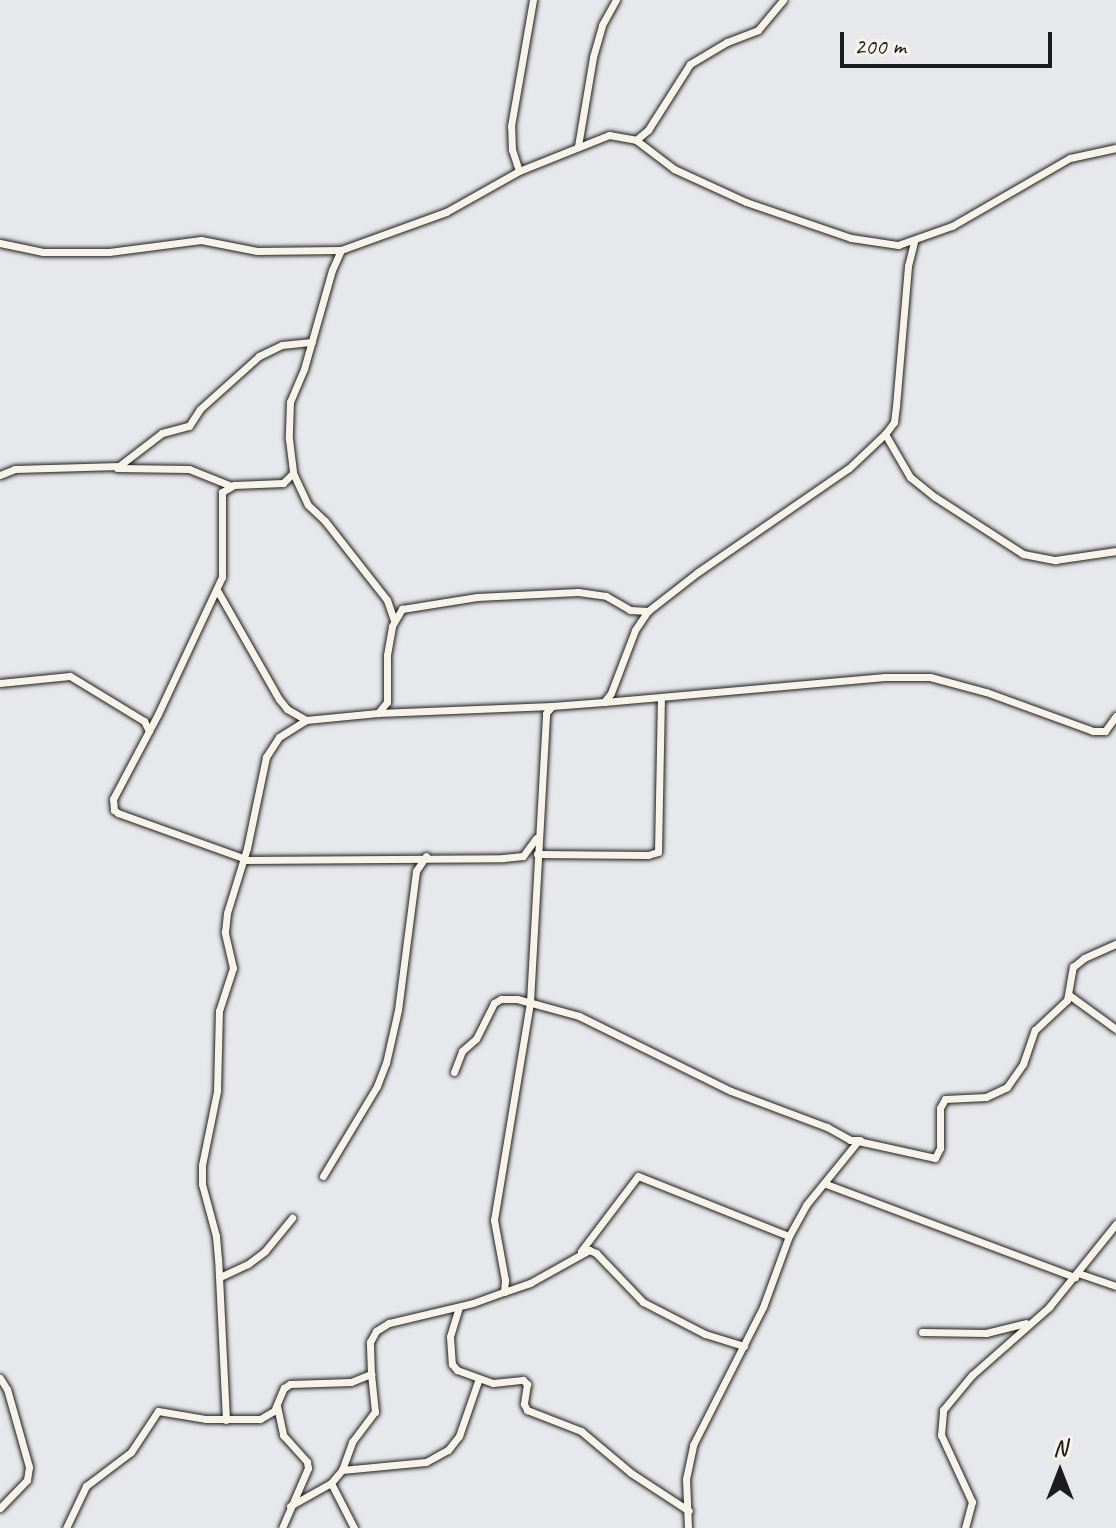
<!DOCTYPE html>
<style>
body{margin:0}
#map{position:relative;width:1116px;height:1528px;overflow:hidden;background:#e6e8ec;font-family:Caveat,sans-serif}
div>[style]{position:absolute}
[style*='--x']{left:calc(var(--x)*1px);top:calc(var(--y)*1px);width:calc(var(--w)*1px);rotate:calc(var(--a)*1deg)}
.roads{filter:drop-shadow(0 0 2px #1c1c1c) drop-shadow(0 0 2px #1c1c1c)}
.street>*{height:7px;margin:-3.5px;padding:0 3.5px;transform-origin:3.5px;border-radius:3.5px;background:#f7f3e8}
span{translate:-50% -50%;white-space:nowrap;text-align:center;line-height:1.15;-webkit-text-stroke:8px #f7f3e8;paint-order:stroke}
.north{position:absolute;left:1020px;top:1432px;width:80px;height:80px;-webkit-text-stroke:6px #f7f3e8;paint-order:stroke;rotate:0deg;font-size:22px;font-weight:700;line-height:32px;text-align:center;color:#1c1c1c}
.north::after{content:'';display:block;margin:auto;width:28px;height:36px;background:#1c1c1c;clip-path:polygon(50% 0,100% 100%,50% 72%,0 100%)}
.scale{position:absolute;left:840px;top:32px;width:212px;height:36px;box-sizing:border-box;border:4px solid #1c1c1c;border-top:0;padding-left:10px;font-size:24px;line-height:28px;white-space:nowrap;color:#1c1c1c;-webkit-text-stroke:6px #f7f3e8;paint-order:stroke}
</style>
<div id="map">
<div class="roads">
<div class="street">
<i style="--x:636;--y:140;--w:16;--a:-40"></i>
<i style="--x:648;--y:130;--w:78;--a:-57.5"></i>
<i style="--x:690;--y:64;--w:43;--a:-30.7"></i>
<i style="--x:727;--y:42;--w:33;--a:-21"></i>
<i style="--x:758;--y:30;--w:39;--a:-50"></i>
<i style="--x:578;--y:146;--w:90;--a:-80.4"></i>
<i style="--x:593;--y:57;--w:33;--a:-74"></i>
<i style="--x:602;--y:25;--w:29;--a:-61"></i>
<i style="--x:519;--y:171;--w:22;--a:-108"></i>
<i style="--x:512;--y:150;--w:24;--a:-92"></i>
<i style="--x:511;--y:126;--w:128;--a:-80.1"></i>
<i style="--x:0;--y:243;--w:44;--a:11.8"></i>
<i style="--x:43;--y:252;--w:66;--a:0"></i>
<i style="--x:109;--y:252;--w:93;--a:-7.4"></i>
<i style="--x:201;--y:240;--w:57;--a:11.1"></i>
<i style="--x:257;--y:251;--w:84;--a:-0.7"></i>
<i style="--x:341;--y:250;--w:112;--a:-19.9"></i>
<i style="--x:446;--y:212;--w:84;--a:-29.3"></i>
<i style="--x:519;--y:171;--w:97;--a:-21.8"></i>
<i style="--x:609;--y:135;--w:27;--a:10"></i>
<i style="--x:636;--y:140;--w:48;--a:37.3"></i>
<i style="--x:674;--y:169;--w:79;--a:24.6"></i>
<i style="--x:746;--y:202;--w:111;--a:18.9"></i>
<i style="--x:851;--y:238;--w:48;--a:8.5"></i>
<i style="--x:898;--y:245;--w:57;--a:-19.4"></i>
<i style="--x:952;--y:226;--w:136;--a:-30"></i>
<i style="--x:1070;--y:158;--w:47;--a:-12.3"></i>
<i style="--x:341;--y:250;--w:22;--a:114"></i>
<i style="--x:332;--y:270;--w:103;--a:105.8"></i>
<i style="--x:304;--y:369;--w:36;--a:113"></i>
<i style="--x:290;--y:402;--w:37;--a:92"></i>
<i style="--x:289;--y:439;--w:34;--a:83"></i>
<i style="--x:293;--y:473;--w:35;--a:65"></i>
<i style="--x:308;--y:505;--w:23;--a:43"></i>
<i style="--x:325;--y:521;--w:100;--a:51.9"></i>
<i style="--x:387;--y:600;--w:21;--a:71"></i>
<i style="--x:885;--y:434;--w:50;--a:59.8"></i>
<i style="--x:910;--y:477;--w:32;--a:39"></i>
<i style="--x:935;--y:497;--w:105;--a:32.9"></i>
<i style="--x:1023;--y:554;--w:33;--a:11"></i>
<i style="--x:1055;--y:560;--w:62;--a:-8.4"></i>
<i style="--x:117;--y:468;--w:72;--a:0.8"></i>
<i style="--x:189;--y:469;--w:45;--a:22"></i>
<i style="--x:0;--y:475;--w:16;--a:-22"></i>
<i style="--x:15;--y:469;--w:104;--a:-1.7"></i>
<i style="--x:119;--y:466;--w:54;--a:-37.5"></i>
<i style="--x:162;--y:433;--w:28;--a:-15"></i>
<i style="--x:189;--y:426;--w:20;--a:-57"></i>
<i style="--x:200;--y:409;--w:79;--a:-41.9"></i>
<i style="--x:259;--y:356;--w:25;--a:-26"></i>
<i style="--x:282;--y:345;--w:30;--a:-6"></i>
<i style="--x:217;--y:590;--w:125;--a:60.4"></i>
<i style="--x:279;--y:699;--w:13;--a:51"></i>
<i style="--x:287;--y:709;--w:22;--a:30"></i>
<i style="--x:0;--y:683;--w:70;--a:-5.7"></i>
<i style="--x:70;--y:676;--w:87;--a:31.3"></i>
<i style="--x:144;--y:721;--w:11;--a:63"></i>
<i style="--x:604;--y:702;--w:282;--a:-5.1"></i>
<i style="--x:885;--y:677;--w:45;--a:0"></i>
<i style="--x:930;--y:677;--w:58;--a:15"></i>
<i style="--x:986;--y:692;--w:114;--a:20"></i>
<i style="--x:1093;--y:731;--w:12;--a:0"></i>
<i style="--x:1105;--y:731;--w:19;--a:-54"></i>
<i style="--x:378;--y:713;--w:14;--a:-51"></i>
<i style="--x:387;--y:702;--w:47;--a:-90"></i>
<i style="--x:387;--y:655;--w:29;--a:-80"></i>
<i style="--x:392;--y:626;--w:20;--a:-60"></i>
<i style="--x:402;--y:609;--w:76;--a:-9.1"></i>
<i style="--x:477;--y:597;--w:101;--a:-2.8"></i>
<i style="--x:578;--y:592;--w:28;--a:8"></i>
<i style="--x:606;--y:596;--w:28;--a:30"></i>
<i style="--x:630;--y:610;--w:18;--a:3"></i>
<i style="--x:537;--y:854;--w:111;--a:0.5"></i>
<i style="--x:648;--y:855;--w:10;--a:-17"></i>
<i style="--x:658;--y:852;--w:153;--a:-88.9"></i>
<i style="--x:243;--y:858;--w:133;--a:-160.2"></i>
<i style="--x:118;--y:813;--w:5;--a:-143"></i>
<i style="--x:114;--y:810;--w:11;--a:-95"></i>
<i style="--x:113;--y:799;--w:96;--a:-62.1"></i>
<i style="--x:158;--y:714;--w:151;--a:-65"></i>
<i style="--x:222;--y:577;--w:85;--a:-90"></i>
<i style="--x:222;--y:492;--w:14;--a:-30"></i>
<i style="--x:234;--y:485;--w:49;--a:-2.3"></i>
<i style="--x:283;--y:483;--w:14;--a:-45"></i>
<i style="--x:243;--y:860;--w:260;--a:-0.4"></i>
<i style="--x:503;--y:858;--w:20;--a:-6"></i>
<i style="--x:523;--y:856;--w:22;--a:-54"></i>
<i style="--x:1069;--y:995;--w:58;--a:35.9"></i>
<i style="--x:454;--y:1072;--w:22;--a:-69"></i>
<i style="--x:462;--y:1051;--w:18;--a:-41"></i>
<i style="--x:476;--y:1039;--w:40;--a:-63.4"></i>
<i style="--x:494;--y:1003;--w:8;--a:-30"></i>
<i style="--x:501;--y:999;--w:16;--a:0"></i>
<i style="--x:517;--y:999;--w:64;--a:15.3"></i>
<i style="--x:579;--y:1016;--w:169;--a:26.3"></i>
<i style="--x:731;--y:1091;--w:103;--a:20.6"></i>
<i style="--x:827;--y:1127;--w:26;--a:29"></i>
<i style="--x:850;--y:1140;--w:10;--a:0"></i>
<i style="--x:323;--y:1176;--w:105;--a:-59"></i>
<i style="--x:377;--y:1086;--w:25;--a:-69"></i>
<i style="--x:386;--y:1063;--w:54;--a:-77.2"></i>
<i style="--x:398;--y:1010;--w:140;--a:-82.6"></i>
<i style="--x:416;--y:871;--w:18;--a:-56"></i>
<i style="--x:826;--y:1184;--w:266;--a:20.5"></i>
<i style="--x:581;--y:1251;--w:94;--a:-52.8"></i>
<i style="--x:638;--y:1176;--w:162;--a:21.7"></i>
<i style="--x:1078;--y:1273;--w:40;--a:18.9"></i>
<i style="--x:220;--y:1277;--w:31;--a:-25"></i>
<i style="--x:248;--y:1264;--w:21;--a:-37"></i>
<i style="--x:265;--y:1251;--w:43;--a:-50.7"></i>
<i style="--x:504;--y:1292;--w:28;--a:-19"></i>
<i style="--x:530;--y:1283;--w:68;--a:-29.2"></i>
<i style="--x:589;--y:1250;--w:8;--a:23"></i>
<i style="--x:596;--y:1253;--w:68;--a:46.2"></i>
<i style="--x:643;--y:1302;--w:70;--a:27.3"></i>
<i style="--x:705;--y:1334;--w:41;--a:17.1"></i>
<i style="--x:459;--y:1307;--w:31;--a:107"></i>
<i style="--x:450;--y:1337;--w:27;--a:86"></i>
<i style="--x:452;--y:1364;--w:8;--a:50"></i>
<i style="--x:457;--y:1370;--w:38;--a:20"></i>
<i style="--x:493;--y:1383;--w:30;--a:-6"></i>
<i style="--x:523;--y:1380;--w:6;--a:45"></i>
<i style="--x:527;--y:1384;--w:20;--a:99"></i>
<i style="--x:524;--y:1404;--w:7;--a:63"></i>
<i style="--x:527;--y:1410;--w:58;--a:21.3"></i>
<i style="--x:581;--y:1431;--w:65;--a:40"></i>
<i style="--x:631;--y:1473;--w:69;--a:33.2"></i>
<i style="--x:922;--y:1332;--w:64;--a:0.9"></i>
<i style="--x:986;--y:1333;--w:41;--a:-14"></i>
<i style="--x:0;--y:1378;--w:13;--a:58"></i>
<i style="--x:7;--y:1389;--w:81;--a:74.2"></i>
<i style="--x:29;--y:1467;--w:13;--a:99"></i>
<i style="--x:27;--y:1480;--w:39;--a:134"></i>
<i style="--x:277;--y:1406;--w:30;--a:78"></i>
<i style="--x:283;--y:1435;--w:36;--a:48"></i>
<i style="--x:307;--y:1462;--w:6;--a:81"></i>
<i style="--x:308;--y:1468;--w:65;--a:113.4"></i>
<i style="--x:226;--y:1420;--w:161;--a:-92.8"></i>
<i style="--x:218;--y:1259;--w:23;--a:-95"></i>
<i style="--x:216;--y:1236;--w:54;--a:-105.1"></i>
<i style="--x:202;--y:1184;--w:19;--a:-90"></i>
<i style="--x:202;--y:1165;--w:76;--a:-78.5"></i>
<i style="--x:217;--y:1091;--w:80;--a:-88.6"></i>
<i style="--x:219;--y:1011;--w:45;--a:-72"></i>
<i style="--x:233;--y:968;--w:37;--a:-103"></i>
<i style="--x:225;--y:932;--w:19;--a:-84"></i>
<i style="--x:227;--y:913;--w:68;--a:-72.9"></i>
<i style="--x:247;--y:848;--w:93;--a:-78.2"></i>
<i style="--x:266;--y:757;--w:24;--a:-57"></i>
<i style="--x:279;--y:737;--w:32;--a:-32"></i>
<i style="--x:306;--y:720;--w:72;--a:-5.6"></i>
<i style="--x:378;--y:713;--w:174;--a:-2.3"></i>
<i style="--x:342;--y:1470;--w:84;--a:-5.4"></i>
<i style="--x:426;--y:1462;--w:25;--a:-29"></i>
<i style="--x:448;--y:1450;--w:18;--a:-52"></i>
<i style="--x:459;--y:1436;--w:58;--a:-70.9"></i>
<i style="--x:331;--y:1483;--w:51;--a:62.9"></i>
<i style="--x:290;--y:1506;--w:47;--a:-29.3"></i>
<i style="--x:331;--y:1483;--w:17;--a:-50"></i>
<i style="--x:342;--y:1470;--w:30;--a:-70"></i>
<i style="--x:352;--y:1442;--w:38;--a:-53"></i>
<i style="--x:375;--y:1412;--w:38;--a:-96"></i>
<i style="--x:66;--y:1528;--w:47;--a:-64.5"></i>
<i style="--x:86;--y:1486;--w:56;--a:-37.1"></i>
<i style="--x:131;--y:1452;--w:49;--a:-56.6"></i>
<i style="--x:158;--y:1411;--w:49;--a:9.5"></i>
<i style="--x:206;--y:1419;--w:54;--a:0"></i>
<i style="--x:260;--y:1419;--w:16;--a:-30"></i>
<i style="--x:274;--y:1411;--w:25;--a:-67"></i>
<i style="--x:284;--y:1388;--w:7;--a:-34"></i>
<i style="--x:290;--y:1384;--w:61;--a:-1.9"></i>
<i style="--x:351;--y:1382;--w:22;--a:-22"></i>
<i style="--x:371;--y:1374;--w:32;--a:-92"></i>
<i style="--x:370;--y:1342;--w:13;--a:-61"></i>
<i style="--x:376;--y:1331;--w:15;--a:-32"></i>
<i style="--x:389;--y:1323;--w:86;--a:-13.4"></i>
<i style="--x:473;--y:1303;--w:33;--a:-20"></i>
<i style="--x:504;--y:1292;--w:12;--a:-85"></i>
<i style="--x:505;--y:1280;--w:61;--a:-100.4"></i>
<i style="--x:494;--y:1220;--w:221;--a:-80.6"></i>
<i style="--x:530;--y:1002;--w:289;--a:-86.8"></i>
<i style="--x:546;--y:713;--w:9;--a:-49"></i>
<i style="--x:552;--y:706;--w:52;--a:-4.4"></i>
<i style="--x:604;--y:702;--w:11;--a:-52"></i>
<i style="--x:611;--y:693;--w:67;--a:-69.1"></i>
<i style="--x:635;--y:630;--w:23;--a:-56"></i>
<i style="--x:648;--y:611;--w:63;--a:-38"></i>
<i style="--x:698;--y:572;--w:183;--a:-34.6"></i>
<i style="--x:849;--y:468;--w:50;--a:-43.4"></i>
<i style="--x:885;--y:434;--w:15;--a:-53"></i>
<i style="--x:894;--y:422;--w:16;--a:-83"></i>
<i style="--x:896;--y:406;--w:141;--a:-85.1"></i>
<i style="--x:908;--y:266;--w:25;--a:-76"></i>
<i style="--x:688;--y:1528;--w:49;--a:-92.3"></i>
<i style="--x:686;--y:1479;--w:35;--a:-78"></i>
<i style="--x:693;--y:1445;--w:155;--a:-63.1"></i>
<i style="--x:763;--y:1307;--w:76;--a:-69.9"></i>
<i style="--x:789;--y:1236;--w:35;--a:-61"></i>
<i style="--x:806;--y:1205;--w:82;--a:-50.9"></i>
<i style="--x:858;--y:1141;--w:79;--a:12.4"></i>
<i style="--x:935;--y:1158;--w:11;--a:-63"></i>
<i style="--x:940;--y:1148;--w:40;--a:-90"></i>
<i style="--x:940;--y:1108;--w:10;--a:-61"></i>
<i style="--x:945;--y:1099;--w:41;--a:-2.8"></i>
<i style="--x:986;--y:1097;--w:23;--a:-25"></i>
<i style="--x:1007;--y:1087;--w:28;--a:-55"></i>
<i style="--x:1023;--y:1064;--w:36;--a:-71"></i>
<i style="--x:1035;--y:1030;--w:44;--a:-43.2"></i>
<i style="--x:1067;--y:1000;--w:34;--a:-80"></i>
<i style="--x:1073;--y:967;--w:14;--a:-39"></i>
<i style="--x:1084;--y:958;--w:35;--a:-24"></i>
<i style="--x:965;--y:1528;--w:27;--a:-75"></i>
<i style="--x:972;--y:1502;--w:74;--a:-114.8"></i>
<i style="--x:941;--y:1435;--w:25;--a:-85"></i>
<i style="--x:943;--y:1410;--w:45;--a:-50.4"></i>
<i style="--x:972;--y:1375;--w:103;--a:-41.4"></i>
<i style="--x:1049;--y:1307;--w:107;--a:-51.1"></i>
</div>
</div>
<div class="north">N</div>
<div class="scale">200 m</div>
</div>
